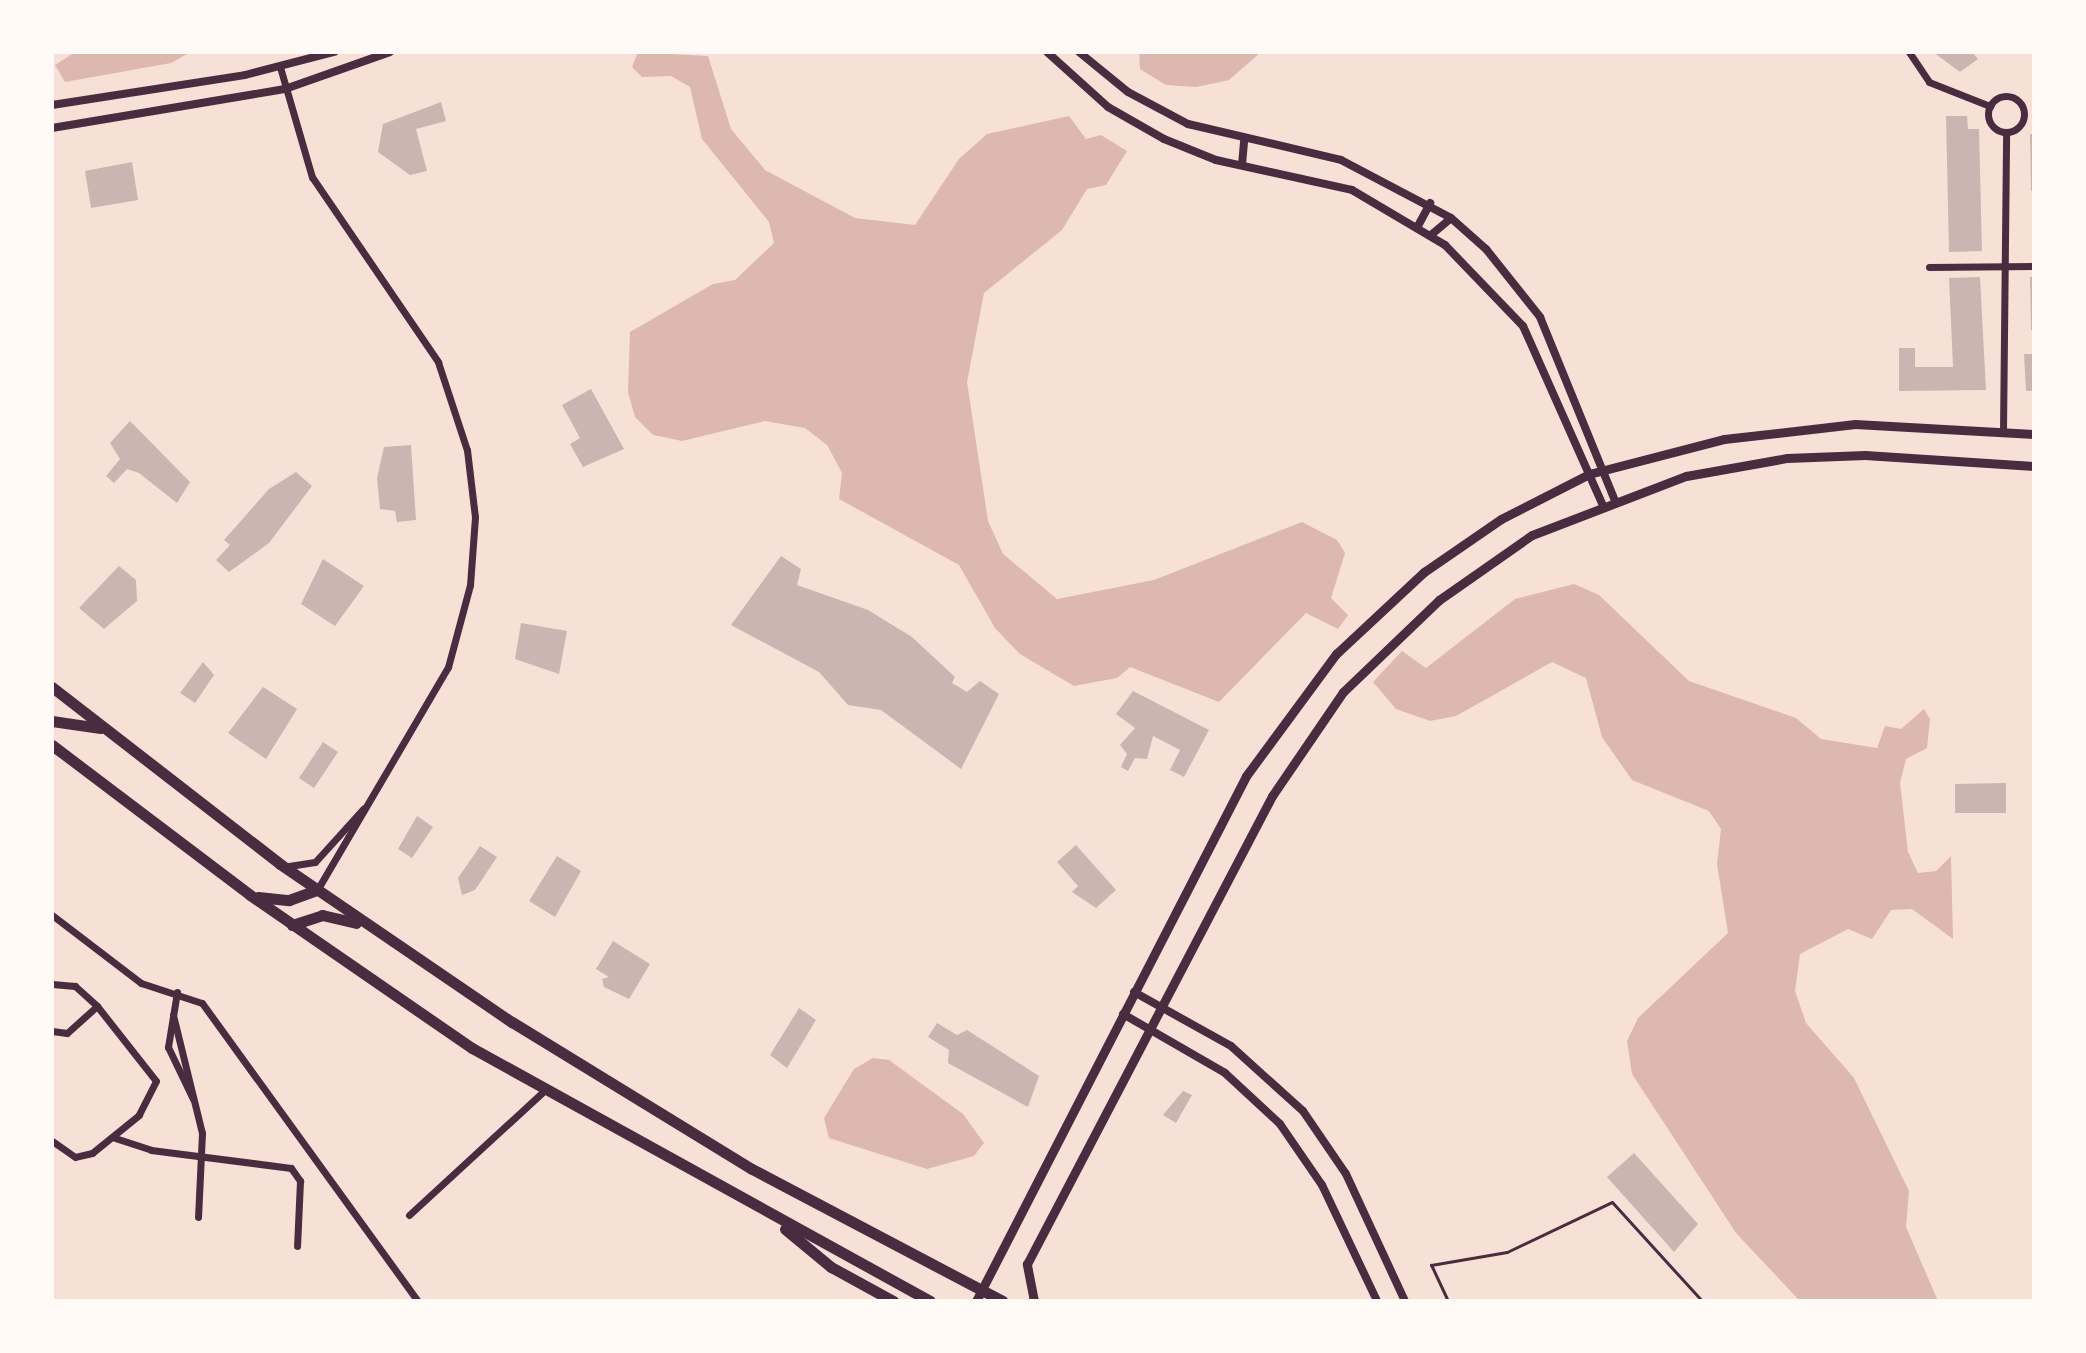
<!DOCTYPE html>
<style>
body{margin:0}
#map{position:relative;width:2086px;height:1353px;overflow:hidden;background:#f7e1d7;font-family:"Titillium Web",sans-serif}
div>[style]{position:absolute}
[style*='--x']{left:calc(var(--x)*1px);top:calc(var(--y)*1px);width:calc(var(--w)*1px);rotate:calc(var(--a)*1deg)}
.water>*{inset:0;background:#dcb8b0}
.building>*{inset:0;background:#ccb4b1}
.service>*{height:3px;margin:-1.5px;padding:0 1.5px;transform-origin:1.5px;border-radius:1.5px;background:#4a2c40}
.minor>*{height:7px;margin:-3.5px;padding:0 3.5px;transform-origin:3.5px;border-radius:3.5px;background:#4a2c40}
.minor>.ring{margin:-3.5px;padding:0;box-sizing:content-box;background:none;border:7px solid #4a2c40;border-radius:50%}
.tertiary>*{height:8px;margin:-4px;padding:0 4px;transform-origin:4px;border-radius:4px;background:#4a2c40}
.secondary>*{height:9px;margin:-4.5px;padding:0 4.5px;transform-origin:4.5px;border-radius:4.5px;background:#4a2c40}
.trunk>*{height:11px;margin:-5.5px;padding:0 5.5px;transform-origin:5.5px;border-radius:5.5px;background:#4a2c40}
span{translate:-50% -50%;white-space:nowrap;text-align:center;line-height:1.15;-webkit-text-stroke:6px #fffaf5;paint-order:stroke}
.frame{position:absolute;inset:0;border:54px solid #fffaf5;pointer-events:none}
</style>
<div id="map">
<div class="water">
<i style="clip-path:polygon(75px 52px,191px 52px,171px 63px,65px 82px,55px 65px)"></i>
<i style="clip-path:polygon(638px 52px,708px 56px,731px 129px,765px 170px,855px 218px,915px 225px,959px 159px,987px 134px,1069px 116px,1086px 139px,1101px 135px,1127px 151px,1106px 185px,1087px 189px,1062px 230px,984px 293px,967px 382px,988px 521px,1003px 554px,1057px 599px,1154px 580px,1302px 522px,1337px 540px,1345px 553px,1331px 598px,1348px 615px,1338px 629px,1306px 613px,1219px 702px,1130px 667px,1117px 678px,1074px 686px,1020px 654px,995px 628px,959px 565px,839px 499px,842px 473px,827px 445px,805px 428px,765px 421px,682px 441px,653px 435px,635px 417px,628px 392px,630px 332px,713px 284px,735px 280px,774px 243px,769px 222px,702px 139px,690px 87px,671px 76px,642px 77px,632px 67px)"></i>
<i style="clip-path:polygon(1139px 52px,1261px 52px,1229px 80px,1196px 87px,1166px 85px,1140px 69px)"></i>
<i style="clip-path:polygon(1574px 584px,1599px 595px,1689px 681px,1796px 718px,1821px 739px,1877px 748px,1885px 726px,1901px 729px,1924px 709px,1930px 719px,1927px 748px,1906px 759px,1900px 783px,1908px 852px,1918px 873px,1936px 871px,1951px 856px,1953px 939px,1912px 909px,1891px 910px,1872px 939px,1848px 929px,1800px 954px,1795px 991px,1806px 1023px,1854px 1078px,1909px 1191px,1906px 1227px,1938px 1301px,1800px 1301px,1736px 1233px,1632px 1074px,1627px 1041px,1638px 1018px,1728px 933px,1717px 864px,1721px 829px,1709px 811px,1632px 780px,1602px 737px,1586px 678px,1552px 662px,1456px 716px,1430px 721px,1396px 709px,1373px 682px,1402px 651px,1426px 668px,1515px 599px)"></i>
<i style="clip-path:polygon(873px 1058px,889px 1060px,963px 1114px,984px 1143px,974px 1156px,927px 1169px,829px 1138px,824px 1118px,854px 1069px)"></i>
</div>
<div class="building">
<i style="clip-path:polygon(1933px 52px,1972px 52px,1978px 59px,1960px 72px)"></i>
<i style="clip-path:polygon(441px 102px,446px 121px,416px 129px,427px 171px,410px 175px,378px 152px,383px 124px)"></i>
<i style="clip-path:polygon(1946px 116px,1967px 116px,1968px 129px,1979px 129px,1982px 251px,1949px 252px)"></i>
<i style="clip-path:polygon(2030px 134px,2034px 134px,2034px 191px,2031px 191px)"></i>
<i style="clip-path:polygon(132px 162px,138px 200px,91px 208px,85px 171px)"></i>
<i style="clip-path:polygon(1980px 277px,1986px 390px,1899px 391px,1899px 348px,1915px 348px,1915px 367px,1953px 367px,1949px 278px)"></i>
<i style="clip-path:polygon(2030px 277px,2034px 277px,2034px 330px,2031px 330px)"></i>
<i style="clip-path:polygon(2024px 354px,2034px 354px,2034px 391px,2026px 391px)"></i>
<i style="clip-path:polygon(591px 389px,624px 449px,583px 467px,570px 444px,580px 438px,562px 405px)"></i>
<i style="clip-path:polygon(130px 421px,190px 482px,177px 503px,139px 473px,127px 469px,114px 483px,106px 476px,120px 459px,110px 443px)"></i>
<i style="clip-path:polygon(411px 445px,416px 520px,397px 522px,395px 511px,380px 509px,377px 478px,384px 447px)"></i>
<i style="clip-path:polygon(296px 472px,312px 486px,269px 543px,229px 572px,216px 560px,230px 545px,224px 540px,269px 489px)"></i>
<i style="clip-path:polygon(781px 556px,801px 569px,797px 585px,868px 610px,912px 637px,955px 677px,952px 683px,967px 692px,980px 681px,999px 694px,961px 769px,881px 710px,848px 705px,819px 672px,731px 625px)"></i>
<i style="clip-path:polygon(323px 559px,364px 586px,335px 626px,301px 604px)"></i>
<i style="clip-path:polygon(119px 566px,136px 580px,137px 601px,104px 629px,79px 608px)"></i>
<i style="clip-path:polygon(521px 623px,567px 631px,559px 674px,515px 659px)"></i>
<i style="clip-path:polygon(203px 662px,214px 675px,195px 703px,180px 693px)"></i>
<i style="clip-path:polygon(263px 687px,297px 709px,266px 759px,228px 733px)"></i>
<i style="clip-path:polygon(1133px 691px,1209px 730px,1184px 777px,1170px 770px,1180px 750px,1153px 736px,1147px 759px,1135px 758px,1128px 771px,1121px 767px,1127px 754px,1120px 745px,1135px 728px,1116px 714px)"></i>
<i style="clip-path:polygon(323px 742px,338px 752px,314px 788px,299px 778px)"></i>
<i style="clip-path:polygon(2006px 783px,2006px 813px,1955px 813px,1955px 784px)"></i>
<i style="clip-path:polygon(417px 816px,433px 827px,412px 858px,398px 849px)"></i>
<i style="clip-path:polygon(1076px 845px,1116px 890px,1096px 908px,1072px 892px,1078px 886px,1057px 862px)"></i>
<i style="clip-path:polygon(480px 846px,497px 857px,475px 890px,462px 895px,458px 878px)"></i>
<i style="clip-path:polygon(557px 856px,581px 871px,555px 917px,529px 901px)"></i>
<i style="clip-path:polygon(613px 941px,650px 964px,629px 999px,604px 987px,602px 979px,609px 977px,596px 969px)"></i>
<i style="clip-path:polygon(799px 1008px,816px 1020px,787px 1068px,770px 1055px)"></i>
<i style="clip-path:polygon(937px 1023px,957px 1035px,967px 1030px,1039px 1076px,1028px 1107px,948px 1063px,949px 1050px,928px 1037px)"></i>
<i style="clip-path:polygon(1183px 1091px,1192px 1095px,1176px 1123px,1163px 1115px)"></i>
<i style="clip-path:polygon(1634px 1153px,1698px 1224px,1674px 1252px,1607px 1177px)"></i>
</div>
<div class="service">
<i style="--x:1448;--y:1301;--w:40;--a:-115"></i>
<i style="--x:1431;--y:1265;--w:77;--a:-9.7"></i>
<i style="--x:1507;--y:1252;--w:116;--a:-25.5"></i>
<i style="--x:1612;--y:1202;--w:134;--a:47.7"></i>
</div>
<div class="minor">
<i style="--x:1909;--y:52;--w:36;--a:56"></i>
<i style="--x:1929;--y:82;--w:66;--a:21.5"></i>
<i style="--x:280;--y:67;--w:115;--a:73.8"></i>
<i style="--x:312;--y:177;--w:224;--a:55.7"></i>
<i style="--x:438;--y:362;--w:93;--a:71.8"></i>
<i style="--x:467;--y:450;--w:67;--a:83.2"></i>
<i style="--x:475;--y:517;--w:68;--a:94.2"></i>
<i style="--x:470;--y:585;--w:85;--a:105"></i>
<i style="--x:448;--y:667;--w:259;--a:120.4"></i>
<i class="ring" style="left:1988px;top:96px;width:29px;height:29px"></i>
<i style="--x:1929;--y:267;--w:105;--a:-0.5"></i>
<i style="--x:2003;--y:432;--w:300;--a:-89.4"></i>
<i style="--x:289;--y:866;--w:26;--a:-9"></i>
<i style="--x:315;--y:862;--w:72;--a:-47.8"></i>
<i style="--x:52;--y:915;--w:112;--a:37.4"></i>
<i style="--x:141;--y:983;--w:64;--a:18.2"></i>
<i style="--x:202;--y:1003;--w:368;--a:54.1"></i>
<i style="--x:52;--y:984;--w:23;--a:5"></i>
<i style="--x:75;--y:986;--w:30;--a:42"></i>
<i style="--x:97;--y:1006;--w:95;--a:51.8"></i>
<i style="--x:156;--y:1081;--w:38;--a:117"></i>
<i style="--x:139;--y:1115;--w:60;--a:141"></i>
<i style="--x:92;--y:1153;--w:17;--a:167"></i>
<i style="--x:75;--y:1157;--w:28;--a:-145"></i>
<i style="--x:177;--y:992;--w:56;--a:99.3"></i>
<i style="--x:168;--y:1047;--w:58;--a:64.3"></i>
<i style="--x:173;--y:1015;--w:122;--a:76.2"></i>
<i style="--x:202;--y:1133;--w:84;--a:92.7"></i>
<i style="--x:52;--y:1031;--w:15;--a:8"></i>
<i style="--x:67;--y:1033;--w:40;--a:-42"></i>
<i style="--x:115;--y:1138;--w:38;--a:18"></i>
<i style="--x:151;--y:1150;--w:141;--a:7.3"></i>
<i style="--x:291;--y:1168;--w:16;--a:55"></i>
<i style="--x:300;--y:1181;--w:65;--a:92.6"></i>
<i style="--x:409;--y:1215;--w:183;--a:-42.6"></i>
</div>
<div class="tertiary">
<i style="--x:1047;--y:52;--w:82;--a:42"></i>
<i style="--x:1108;--y:107;--w:64;--a:29.7"></i>
<i style="--x:1164;--y:139;--w:56;--a:22"></i>
<i style="--x:1216;--y:160;--w:139;--a:12.4"></i>
<i style="--x:1352;--y:190;--w:108;--a:30.6"></i>
<i style="--x:1445;--y:245;--w:112;--a:46.1"></i>
<i style="--x:1523;--y:326;--w:197;--a:66"></i>
<i style="--x:1079;--y:52;--w:63;--a:39.2"></i>
<i style="--x:1128;--y:92;--w:68;--a:28.1"></i>
<i style="--x:1188;--y:124;--w:157;--a:13.2"></i>
<i style="--x:1341;--y:160;--w:124;--a:27.8"></i>
<i style="--x:1451;--y:218;--w:47;--a:41.5"></i>
<i style="--x:1486;--y:249;--w:87;--a:51.5"></i>
<i style="--x:1540;--y:317;--w:199;--a:67.8"></i>
<i style="--x:52;--y:105;--w:195;--a:-8.8"></i>
<i style="--x:245;--y:75;--w:92;--a:-14.5"></i>
<i style="--x:52;--y:128;--w:236;--a:-9.5"></i>
<i style="--x:285;--y:89;--w:111;--a:-19.4"></i>
<i style="--x:1242;--y:165;--w:24;--a:-85"></i>
<i style="--x:1418;--y:226;--w:26;--a:-62"></i>
<i style="--x:1431;--y:235;--w:26;--a:-40"></i>
<i style="--x:1134;--y:992;--w:111;--a:29.1"></i>
<i style="--x:1231;--y:1046;--w:97;--a:42.1"></i>
<i style="--x:1303;--y:1111;--w:76;--a:55.7"></i>
<i style="--x:1346;--y:1174;--w:140;--a:65.1"></i>
<i style="--x:1123;--y:1014;--w:118;--a:30"></i>
<i style="--x:1225;--y:1073;--w:75;--a:42.8"></i>
<i style="--x:1280;--y:1124;--w:74;--a:55.5"></i>
<i style="--x:1322;--y:1185;--w:128;--a:64.6"></i>
</div>
<div class="secondary">
<i style="--x:976;--y:1301;--w:590;--a:-62.78"></i>
<i style="--x:1246;--y:776;--w:152;--a:-53.6"></i>
<i style="--x:1336;--y:654;--w:120;--a:-43"></i>
<i style="--x:1424;--y:572;--w:93;--a:-34.5"></i>
<i style="--x:1501;--y:519;--w:99;--a:-27.1"></i>
<i style="--x:1589;--y:474;--w:139;--a:-14.5"></i>
<i style="--x:1724;--y:439;--w:132;--a:-6.5"></i>
<i style="--x:1855;--y:424;--w:179;--a:3.2"></i>
<i style="--x:1034;--y:1301;--w:38;--a:-101"></i>
<i style="--x:1027;--y:1264;--w:528;--a:-62.37"></i>
<i style="--x:1272;--y:796;--w:126;--a:-55.7"></i>
<i style="--x:1343;--y:692;--w:133;--a:-43.8"></i>
<i style="--x:1439;--y:600;--w:113;--a:-35"></i>
<i style="--x:1532;--y:535;--w:165;--a:-21"></i>
<i style="--x:1686;--y:476;--w:103;--a:-10.1"></i>
<i style="--x:1787;--y:458;--w:78;--a:-2.2"></i>
<i style="--x:1865;--y:455;--w:169;--a:3.7"></i>
</div>
<div class="trunk">
<i style="--x:52;--y:687;--w:289;--a:37.8"></i>
<i style="--x:280;--y:864;--w:281;--a:34.3"></i>
<i style="--x:512;--y:1022;--w:281;--a:31.5"></i>
<i style="--x:752;--y:1169;--w:283;--a:27.8"></i>
<i style="--x:52;--y:721;--w:49;--a:8.3"></i>
<i style="--x:52;--y:745;--w:248;--a:37.1"></i>
<i style="--x:250;--y:895;--w:270;--a:34.6"></i>
<i style="--x:472;--y:1048;--w:523;--a:28.92"></i>
<i style="--x:258;--y:897;--w:31;--a:6"></i>
<i style="--x:289;--y:900;--w:30;--a:-20"></i>
<i style="--x:292;--y:925;--w:32;--a:-18"></i>
<i style="--x:322;--y:915;--w:35;--a:13"></i>
<i style="--x:785;--y:1229;--w:60;--a:39.6"></i>
<i style="--x:831;--y:1267;--w:71;--a:28.7"></i>
</div>
<div class="frame"></div>
</div>
